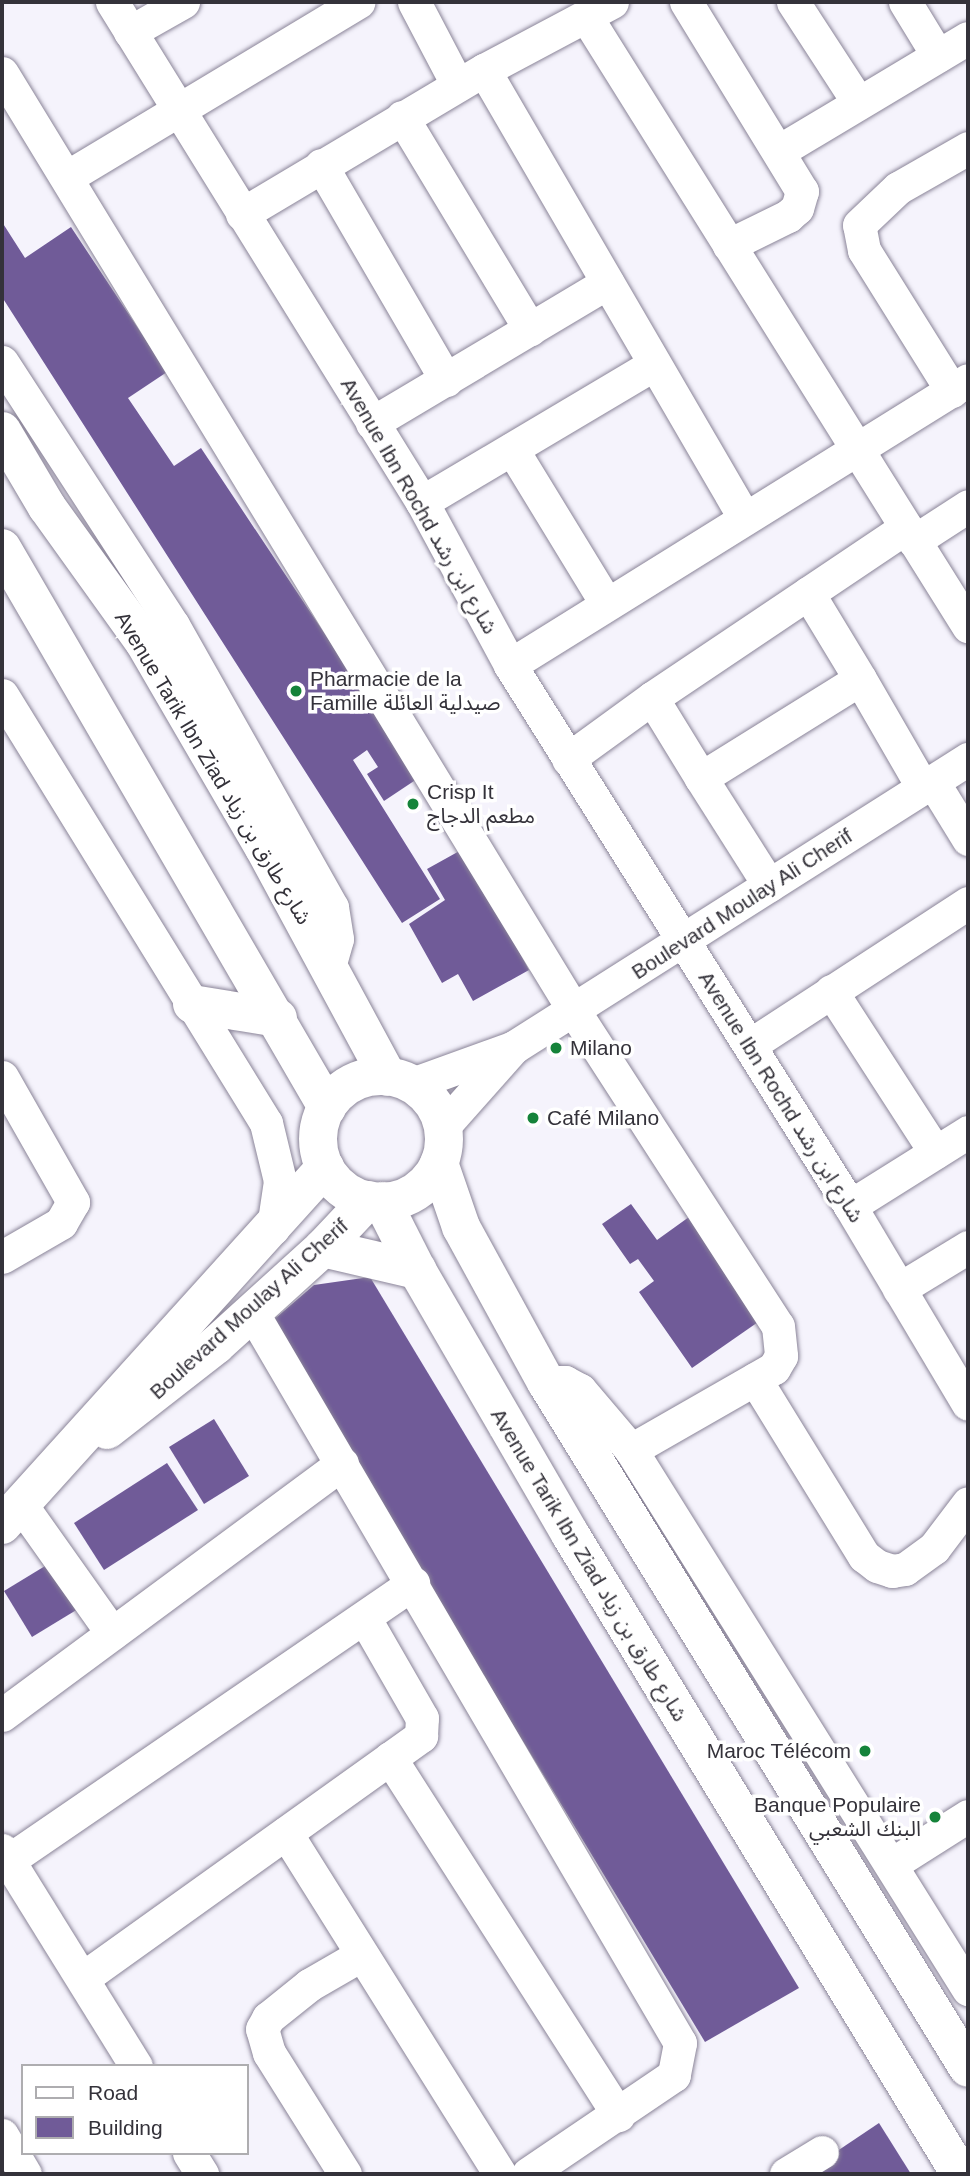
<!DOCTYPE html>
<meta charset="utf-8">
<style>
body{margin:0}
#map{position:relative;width:970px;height:2176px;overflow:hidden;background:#f5f3fc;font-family:Helvetica,"Noto Sans Arabic",sans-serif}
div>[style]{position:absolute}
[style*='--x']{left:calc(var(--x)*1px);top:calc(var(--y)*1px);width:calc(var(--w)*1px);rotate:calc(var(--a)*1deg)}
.building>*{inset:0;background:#705b98}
.roads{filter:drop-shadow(0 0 2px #8a8498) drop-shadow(0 0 2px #8a8498)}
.minor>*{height:33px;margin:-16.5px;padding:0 16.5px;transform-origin:16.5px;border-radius:16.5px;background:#fff}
.major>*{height:38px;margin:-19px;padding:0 19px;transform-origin:19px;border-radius:19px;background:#fff}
.major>.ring{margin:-19px;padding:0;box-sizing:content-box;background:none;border:38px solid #fff;border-radius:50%}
.dots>*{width:19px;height:19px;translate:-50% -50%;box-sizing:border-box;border:4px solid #fff;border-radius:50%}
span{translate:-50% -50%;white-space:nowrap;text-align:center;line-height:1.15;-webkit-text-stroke:7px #fff;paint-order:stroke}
.street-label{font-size:21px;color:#34323a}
.poi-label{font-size:21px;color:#34323a}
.left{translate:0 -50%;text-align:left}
.right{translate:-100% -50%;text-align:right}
.frame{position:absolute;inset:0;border:4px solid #34323a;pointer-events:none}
.legend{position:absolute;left:21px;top:2064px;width:228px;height:91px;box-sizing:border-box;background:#fff;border:2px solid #aeadb0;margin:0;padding:9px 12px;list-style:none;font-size:21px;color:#34323a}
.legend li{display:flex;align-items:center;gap:14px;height:35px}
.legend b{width:35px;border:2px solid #aeadb0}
</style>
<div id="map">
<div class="building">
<i style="clip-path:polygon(2px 222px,25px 258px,71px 227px,167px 372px,128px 398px,174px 466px,201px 448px,420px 777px,384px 801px,367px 774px,378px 767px,367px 750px,353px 760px,440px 899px,402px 923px,2px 297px)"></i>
<i style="clip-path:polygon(463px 849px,529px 970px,473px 1001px,458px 974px,442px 983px,409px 924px,445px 900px,427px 869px)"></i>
<i style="clip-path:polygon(631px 1204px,657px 1240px,689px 1217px,761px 1320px,692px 1368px,639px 1292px,654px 1281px,638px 1259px,630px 1264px,602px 1224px)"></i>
<i style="clip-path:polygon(370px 1277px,799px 1988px,705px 2042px,270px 1323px,314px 1285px)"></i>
<i style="clip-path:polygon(214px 1419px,249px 1476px,204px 1504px,169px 1447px)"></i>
<i style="clip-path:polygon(167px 1463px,198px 1510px,104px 1570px,74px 1523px)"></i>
<i style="clip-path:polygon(50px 1563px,78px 1609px,32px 1637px,4px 1591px)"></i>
<i style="clip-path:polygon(879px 2123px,911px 2174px,803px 2174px)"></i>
</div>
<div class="roads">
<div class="minor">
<i style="--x:112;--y:2;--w:588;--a:58.2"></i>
<i style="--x:422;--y:502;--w:185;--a:61.6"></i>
<i style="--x:510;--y:665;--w:639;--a:57.85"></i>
<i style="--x:850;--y:1206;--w:230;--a:59.2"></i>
<i style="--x:414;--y:2;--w:93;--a:62.3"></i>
<i style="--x:612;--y:2;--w:145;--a:152"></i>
<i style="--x:484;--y:70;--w:517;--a:59.82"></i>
<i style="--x:686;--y:2;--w:222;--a:58.5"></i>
<i style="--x:802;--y:191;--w:18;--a:106"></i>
<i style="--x:797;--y:208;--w:12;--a:138"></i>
<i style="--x:788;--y:216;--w:66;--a:153.8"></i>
<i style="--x:793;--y:2;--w:119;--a:57"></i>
<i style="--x:905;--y:2;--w:63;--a:58.6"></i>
<i style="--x:587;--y:18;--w:718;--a:57.93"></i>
<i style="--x:130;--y:32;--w:61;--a:-29.5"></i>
<i style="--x:2;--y:73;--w:1099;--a:58.62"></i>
<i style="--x:574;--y:1011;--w:375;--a:57.1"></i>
<i style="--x:778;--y:1326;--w:30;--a:84"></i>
<i style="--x:781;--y:1356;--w:14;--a:120"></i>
<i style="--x:774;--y:1368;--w:165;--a:150.2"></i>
<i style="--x:402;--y:117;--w:248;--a:58.9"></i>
<i style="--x:779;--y:151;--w:220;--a:-30.9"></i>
<i style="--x:321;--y:165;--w:249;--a:59.8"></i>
<i style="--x:67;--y:177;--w:340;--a:-31"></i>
<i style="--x:242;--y:214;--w:282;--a:-30.8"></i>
<i style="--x:2;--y:362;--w:314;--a:57"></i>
<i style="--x:173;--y:625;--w:324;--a:60.6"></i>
<i style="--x:332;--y:907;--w:32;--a:81"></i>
<i style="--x:337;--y:939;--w:29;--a:106"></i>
<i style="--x:952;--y:391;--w:166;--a:-122"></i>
<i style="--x:864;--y:250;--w:25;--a:-101"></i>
<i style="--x:859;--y:225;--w:54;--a:-43.5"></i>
<i style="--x:898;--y:188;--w:81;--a:-29.7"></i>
<i style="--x:372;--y:423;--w:274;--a:-30.8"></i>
<i style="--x:512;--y:449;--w:180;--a:58.6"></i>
<i style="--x:422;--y:502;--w:270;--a:-30.7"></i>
<i style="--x:914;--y:541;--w:64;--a:-32.9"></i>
<i style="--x:808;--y:593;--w:100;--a:58.8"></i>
<i style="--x:510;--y:665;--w:539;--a:-31.89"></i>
<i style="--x:2;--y:695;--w:503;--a:58.33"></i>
<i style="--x:266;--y:1123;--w:60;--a:76.4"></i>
<i style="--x:280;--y:1181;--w:48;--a:98.5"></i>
<i style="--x:652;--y:698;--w:306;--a:-33.9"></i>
<i style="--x:568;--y:759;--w:104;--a:-36"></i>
<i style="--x:652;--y:698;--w:94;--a:58.5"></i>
<i style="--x:701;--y:778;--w:187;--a:-31.9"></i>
<i style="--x:860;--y:679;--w:126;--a:60"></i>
<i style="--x:701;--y:778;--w:127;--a:57.6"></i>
<i style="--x:933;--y:782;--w:67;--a:58.4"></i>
<i style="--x:831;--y:991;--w:192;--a:57.1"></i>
<i style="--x:750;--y:1045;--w:260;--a:-33.1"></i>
<i style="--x:2;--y:1077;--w:144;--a:60.4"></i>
<i style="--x:73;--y:1202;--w:24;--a:120"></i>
<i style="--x:61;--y:1223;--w:68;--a:150"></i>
<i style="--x:412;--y:1084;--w:109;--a:-19.9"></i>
<i style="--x:514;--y:1047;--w:538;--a:-32.39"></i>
<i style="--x:442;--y:1128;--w:108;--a:-48.4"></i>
<i style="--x:850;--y:1206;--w:139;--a:-32.1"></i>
<i style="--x:899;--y:1289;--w:81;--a:-31.3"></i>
<i style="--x:252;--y:1312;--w:847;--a:59.65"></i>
<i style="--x:680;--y:2043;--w:33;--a:101"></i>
<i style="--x:674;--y:2075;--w:176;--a:145.9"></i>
<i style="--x:755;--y:1379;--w:208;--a:58.4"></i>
<i style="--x:864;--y:1556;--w:16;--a:38"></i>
<i style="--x:877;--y:1566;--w:16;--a:18"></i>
<i style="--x:892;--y:1571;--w:13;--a:-9"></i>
<i style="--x:905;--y:1569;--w:36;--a:-36"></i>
<i style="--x:934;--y:1548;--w:56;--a:-52.9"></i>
<i style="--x:546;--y:1382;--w:19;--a:0"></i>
<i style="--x:565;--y:1382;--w:17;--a:28"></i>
<i style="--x:580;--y:1390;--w:79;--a:49.6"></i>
<i style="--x:631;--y:1450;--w:636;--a:57.99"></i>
<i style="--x:22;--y:1506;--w:156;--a:54.7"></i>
<i style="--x:2;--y:1715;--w:423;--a:-36.5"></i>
<i style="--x:390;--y:1758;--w:424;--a:57.4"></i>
<i style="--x:286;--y:1833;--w:403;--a:57.9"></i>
<i style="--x:2;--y:1850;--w:254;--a:58.2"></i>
<i style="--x:9;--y:1860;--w:490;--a:-34.4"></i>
<i style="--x:892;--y:1864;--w:90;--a:-32.3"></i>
<i style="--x:83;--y:1978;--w:416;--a:-35.6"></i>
<i style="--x:421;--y:1736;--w:18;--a:-87"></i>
<i style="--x:422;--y:1718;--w:116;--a:-119.9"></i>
<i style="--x:2;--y:2135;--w:45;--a:59.5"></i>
<i style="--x:189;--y:2153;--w:25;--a:58"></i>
<i style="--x:345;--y:2174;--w:143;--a:-122.1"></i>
<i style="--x:269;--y:2053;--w:25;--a:-106"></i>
<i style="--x:262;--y:2029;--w:13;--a:-61"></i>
<i style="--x:268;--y:2018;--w:53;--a:-38.8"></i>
<i style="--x:309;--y:1985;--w:60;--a:-30"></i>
<i style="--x:786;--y:2174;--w:42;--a:-31.4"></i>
</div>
<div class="major">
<i style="--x:2;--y:431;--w:88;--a:59.4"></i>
<i style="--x:47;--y:507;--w:166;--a:54.3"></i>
<i style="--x:144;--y:642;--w:238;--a:59.8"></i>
<i style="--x:264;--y:848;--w:260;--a:61.6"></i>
<i style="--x:2;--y:548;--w:647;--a:59.83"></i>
<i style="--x:192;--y:1004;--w:87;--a:9.2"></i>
<i class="ring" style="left:318px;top:1076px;width:88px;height:88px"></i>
<i style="--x:439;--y:1163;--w:68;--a:71"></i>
<i style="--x:461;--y:1227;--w:177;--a:61.3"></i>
<i style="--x:546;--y:1382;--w:805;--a:58.4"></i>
<i style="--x:382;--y:1201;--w:77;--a:63.1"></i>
<i style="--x:417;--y:1270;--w:305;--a:59.9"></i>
<i style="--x:570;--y:1534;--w:749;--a:58.64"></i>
<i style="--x:323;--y:1248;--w:97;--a:13.2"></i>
<i style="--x:107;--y:1430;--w:138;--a:-37.9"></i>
<i style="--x:216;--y:1345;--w:144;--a:-42.2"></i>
<i style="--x:323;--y:1248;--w:66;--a:-46.8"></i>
<i style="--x:2;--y:1525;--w:482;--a:-47.9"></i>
</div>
</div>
<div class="dots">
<i style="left:296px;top:691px;background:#15833a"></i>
<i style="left:413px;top:804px;background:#15833a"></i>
<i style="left:556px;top:1048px;background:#15833a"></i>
<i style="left:533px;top:1118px;background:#15833a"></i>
<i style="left:865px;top:1751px;background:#15833a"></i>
<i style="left:935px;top:1817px;background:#15833a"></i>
</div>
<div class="street-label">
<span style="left:419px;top:506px;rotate:60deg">Avenue Ibn Rochd شارع ابن رشد</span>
<span style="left:213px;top:768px;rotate:59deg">Avenue Tarik Ibn Ziad شارع طارق بن زياد</span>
<span style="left:742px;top:904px;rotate:-33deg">Boulevard Moulay Ali Cherif</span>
<span style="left:781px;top:1097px;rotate:58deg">Avenue Ibn Rochd شارع ابن رشد</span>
<span style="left:249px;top:1309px;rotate:-42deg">Boulevard Moulay Ali Cherif</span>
<span style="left:589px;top:1565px;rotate:59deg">Avenue Tarik Ibn Ziad شارع طارق بن زياد</span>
</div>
<div class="poi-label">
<span class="left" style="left:310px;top:691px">Pharmacie de la<br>Famille صيدلية العائلة</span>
<span class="left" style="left:427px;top:804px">Crisp It<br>مطعم الدجاج</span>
<span class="left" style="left:570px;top:1048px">Milano</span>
<span class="left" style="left:547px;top:1118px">Café Milano</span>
<span class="right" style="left:851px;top:1751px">Maroc Télécom</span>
<span class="right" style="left:921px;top:1817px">Banque Populaire<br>البنك الشعبي</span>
</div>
<div class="frame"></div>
<ul class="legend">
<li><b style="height:9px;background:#fff"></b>Road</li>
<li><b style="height:19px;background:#705b98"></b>Building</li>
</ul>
</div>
